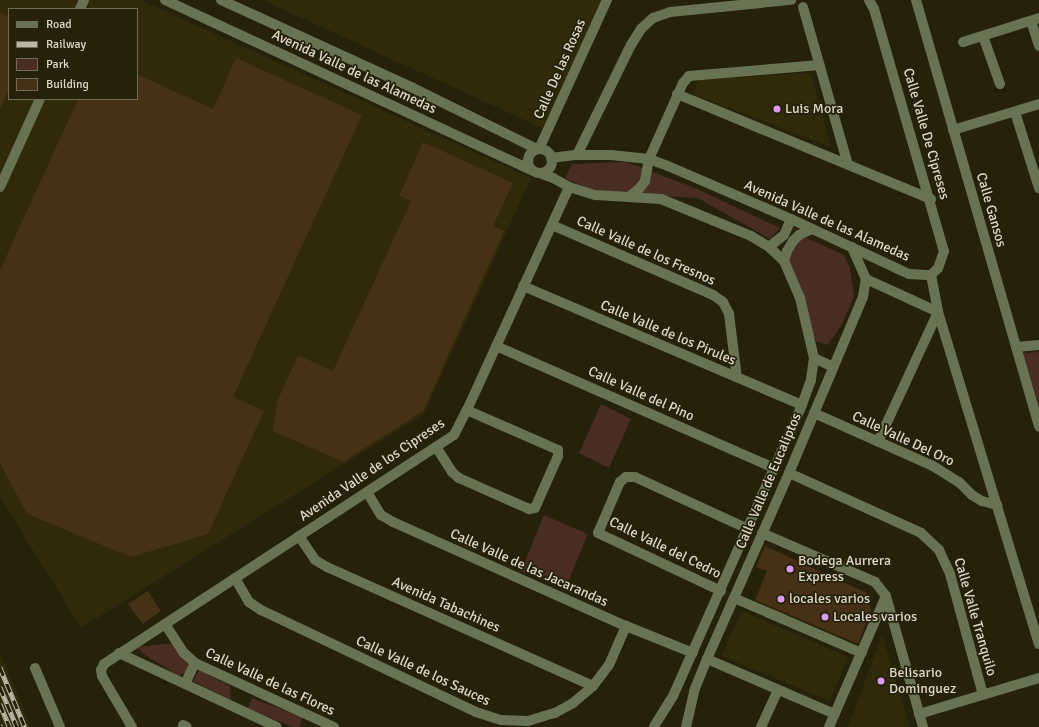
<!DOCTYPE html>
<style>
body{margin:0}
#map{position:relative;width:1039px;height:727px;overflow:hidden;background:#26210a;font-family:Signika,sans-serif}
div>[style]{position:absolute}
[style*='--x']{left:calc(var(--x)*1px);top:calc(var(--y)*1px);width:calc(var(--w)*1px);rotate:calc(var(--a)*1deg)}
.built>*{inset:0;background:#30290a}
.green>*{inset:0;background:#492d23}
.building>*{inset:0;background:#463016}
.minor>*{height:10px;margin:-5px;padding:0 5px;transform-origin:5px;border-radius:5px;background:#677353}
.minor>.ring{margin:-5px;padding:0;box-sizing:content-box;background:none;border:10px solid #677353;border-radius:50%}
.rail>*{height:4.5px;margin-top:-2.25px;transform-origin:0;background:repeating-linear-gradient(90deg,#26210a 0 9px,#bbb8a8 0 18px);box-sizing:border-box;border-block:1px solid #bbb8a8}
.dots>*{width:11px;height:11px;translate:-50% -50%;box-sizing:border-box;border:2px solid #26210a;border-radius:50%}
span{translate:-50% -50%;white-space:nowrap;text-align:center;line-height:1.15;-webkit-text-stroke:3.5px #26210a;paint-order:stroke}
.street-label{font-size:14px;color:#dcd9cb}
.poi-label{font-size:14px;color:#dcd9cb}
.left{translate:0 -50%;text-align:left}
.legend{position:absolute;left:8px;top:8px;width:130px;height:92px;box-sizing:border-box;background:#26210a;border:1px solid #6f6b57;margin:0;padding:5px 7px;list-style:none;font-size:12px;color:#dcd9cb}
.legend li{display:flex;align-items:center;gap:8px;height:20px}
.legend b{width:20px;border:1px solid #6f6b57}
</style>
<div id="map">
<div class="built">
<i style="clip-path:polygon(evenodd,0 0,141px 0,531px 178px,424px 414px,81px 628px,0 497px,0 0,9px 9px,137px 9px,137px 99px,9px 99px,9px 9px)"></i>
<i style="clip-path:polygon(262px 0,602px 0,542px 128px)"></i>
<i style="clip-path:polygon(811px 73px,831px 147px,692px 94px,699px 80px)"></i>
<i style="clip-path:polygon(742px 611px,848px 657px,830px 701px,721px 656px)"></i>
<i style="clip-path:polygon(882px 635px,910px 727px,848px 727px)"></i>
<i style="clip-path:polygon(0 653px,1px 655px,31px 727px,0 727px)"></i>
</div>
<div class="green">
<i style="clip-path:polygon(626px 162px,695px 188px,780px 228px,770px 239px,698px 198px,609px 193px,585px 187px,565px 178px,572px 164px)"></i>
<i style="clip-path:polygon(804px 237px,844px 255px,850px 268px,854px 296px,843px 322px,835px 335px,827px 345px,817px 342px,812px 334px,787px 256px,787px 253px)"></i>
<i style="clip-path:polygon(1039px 352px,1039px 406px,1023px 353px)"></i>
<i style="clip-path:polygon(601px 404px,631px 419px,609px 468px,579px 453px)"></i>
<i style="clip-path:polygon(544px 515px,588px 534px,565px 589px,521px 571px)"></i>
<i style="clip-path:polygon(175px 643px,190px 669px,179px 676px,145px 655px,136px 647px)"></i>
<i style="clip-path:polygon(199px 670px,230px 686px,231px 700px,193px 681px)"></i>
<i style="clip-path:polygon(252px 698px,302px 717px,300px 727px,293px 727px,248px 708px)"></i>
</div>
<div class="building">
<i style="clip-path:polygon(0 12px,9px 17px,9px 90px,0 109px)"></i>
<i style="clip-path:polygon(236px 58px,362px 115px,233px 397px,264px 411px,208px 534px,131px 557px,27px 514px,0 463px,0 270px,78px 99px,137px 99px,137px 74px,213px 109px)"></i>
<i style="clip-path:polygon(423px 142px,513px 183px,493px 226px,504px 231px,423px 411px,343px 462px,273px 431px,277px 402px,298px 355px,333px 371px,411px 201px,399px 196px)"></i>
<i style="clip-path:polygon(765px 546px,867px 593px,871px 610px,858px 644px,755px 600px,767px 571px,756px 567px)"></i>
<i style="clip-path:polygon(148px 591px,161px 611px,143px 624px,128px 604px)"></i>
</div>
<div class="minor">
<i style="--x:165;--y:0;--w:404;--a:24.9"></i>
<i style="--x:221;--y:0;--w:211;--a:24.6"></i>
<i style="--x:413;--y:88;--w:138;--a:26.2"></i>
<i style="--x:869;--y:0;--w:10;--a:61"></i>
<i style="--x:874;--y:9;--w:252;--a:73.9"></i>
<i style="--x:944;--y:251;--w:18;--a:109"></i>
<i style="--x:938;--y:268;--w:10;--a:135"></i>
<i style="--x:916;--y:0;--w:444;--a:73.9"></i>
<i style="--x:803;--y:7;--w:164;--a:74.1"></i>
<i style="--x:80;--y:9;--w:10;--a:-66"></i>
<i style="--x:1031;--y:21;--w:26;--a:72"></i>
<i style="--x:983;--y:36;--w:51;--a:70.5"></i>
<i style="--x:963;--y:42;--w:80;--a:-17.5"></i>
<i style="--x:677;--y:94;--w:275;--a:22.5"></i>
<i style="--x:1015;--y:112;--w:80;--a:72.5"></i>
<i style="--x:953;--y:130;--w:90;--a:-16.8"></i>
<i style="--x:539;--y:149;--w:164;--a:-65.5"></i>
<i class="ring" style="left:528px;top:149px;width:14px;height:14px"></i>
<i style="--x:577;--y:155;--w:123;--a:-63.9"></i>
<i style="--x:631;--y:45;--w:19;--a:-58"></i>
<i style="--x:641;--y:29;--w:16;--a:-43"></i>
<i style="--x:653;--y:18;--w:18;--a:-19"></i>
<i style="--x:670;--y:12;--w:122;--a:-5.7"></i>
<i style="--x:551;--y:158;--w:26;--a:-7"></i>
<i style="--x:577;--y:155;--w:34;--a:0"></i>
<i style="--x:611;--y:155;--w:38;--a:6"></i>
<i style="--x:649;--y:159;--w:20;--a:20"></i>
<i style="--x:668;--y:166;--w:134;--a:23.3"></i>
<i style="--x:791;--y:219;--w:130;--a:25"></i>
<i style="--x:909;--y:274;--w:22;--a:3"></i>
<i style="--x:540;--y:173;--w:14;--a:21"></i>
<i style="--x:553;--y:178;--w:18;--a:29"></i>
<i style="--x:569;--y:187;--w:28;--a:17"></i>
<i style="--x:596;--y:195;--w:65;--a:3.5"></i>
<i style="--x:661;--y:199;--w:97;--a:22.3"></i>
<i style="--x:751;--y:236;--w:21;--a:31"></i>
<i style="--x:769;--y:247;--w:21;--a:43"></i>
<i style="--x:784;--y:261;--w:40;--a:66.6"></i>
<i style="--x:800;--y:298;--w:62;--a:76.9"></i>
<i style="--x:814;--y:358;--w:22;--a:98"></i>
<i style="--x:811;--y:380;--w:27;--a:110"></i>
<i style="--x:802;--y:405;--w:318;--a:113.9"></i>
<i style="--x:673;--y:696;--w:36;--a:122"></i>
<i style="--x:0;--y:187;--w:97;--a:-65.6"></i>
<i style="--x:630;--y:196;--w:11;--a:-38"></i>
<i style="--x:639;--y:189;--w:10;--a:-53"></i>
<i style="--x:645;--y:181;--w:22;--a:-80"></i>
<i style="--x:649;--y:159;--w:83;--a:-65.9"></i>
<i style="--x:683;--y:83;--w:9;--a:-49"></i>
<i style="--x:689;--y:76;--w:131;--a:-4.8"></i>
<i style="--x:552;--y:225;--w:176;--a:23.5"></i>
<i style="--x:713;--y:295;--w:12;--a:35"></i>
<i style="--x:723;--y:302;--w:13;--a:63"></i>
<i style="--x:729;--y:314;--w:64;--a:82.9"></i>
<i style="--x:769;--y:247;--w:19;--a:-39"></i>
<i style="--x:784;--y:235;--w:17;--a:-66"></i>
<i style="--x:784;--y:261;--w:10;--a:-73"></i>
<i style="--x:787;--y:251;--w:12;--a:-59"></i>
<i style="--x:793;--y:241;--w:8;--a:-45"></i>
<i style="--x:799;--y:235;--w:14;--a:-25"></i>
<i style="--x:931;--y:275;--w:38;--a:79"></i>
<i style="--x:938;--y:312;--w:347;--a:73.1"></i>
<i style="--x:866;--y:279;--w:79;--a:24.6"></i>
<i style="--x:938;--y:312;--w:143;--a:114.8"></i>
<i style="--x:523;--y:286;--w:303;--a:23.1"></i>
<i style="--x:496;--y:346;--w:304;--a:23.7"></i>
<i style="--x:1016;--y:347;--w:23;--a:-5"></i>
<i style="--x:814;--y:358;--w:21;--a:25"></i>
<i style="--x:814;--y:413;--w:130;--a:24"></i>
<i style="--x:933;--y:466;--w:31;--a:32"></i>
<i style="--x:959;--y:482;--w:18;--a:45"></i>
<i style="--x:972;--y:495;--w:12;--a:31"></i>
<i style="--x:982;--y:501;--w:16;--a:15"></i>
<i style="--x:436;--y:447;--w:30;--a:57"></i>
<i style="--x:452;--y:472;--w:9;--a:41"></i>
<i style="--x:459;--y:478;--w:77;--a:23.9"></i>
<i style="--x:529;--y:509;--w:6;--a:-9"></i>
<i style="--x:535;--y:508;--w:57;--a:-66.1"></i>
<i style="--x:558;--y:456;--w:6;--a:-90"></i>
<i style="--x:558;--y:450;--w:99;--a:-156.3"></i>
<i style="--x:789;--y:473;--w:145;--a:24.4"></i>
<i style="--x:921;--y:533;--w:25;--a:43"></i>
<i style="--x:939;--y:550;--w:26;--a:65"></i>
<i style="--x:950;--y:574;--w:125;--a:74.7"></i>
<i style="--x:367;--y:492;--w:27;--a:59"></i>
<i style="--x:381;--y:515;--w:14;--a:30"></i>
<i style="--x:393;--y:522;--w:255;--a:24.1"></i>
<i style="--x:626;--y:626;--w:72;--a:21.9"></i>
<i style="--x:762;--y:533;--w:123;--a:23.4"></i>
<i style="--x:875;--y:582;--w:18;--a:52"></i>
<i style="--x:886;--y:596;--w:136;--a:74.2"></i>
<i style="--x:299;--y:536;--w:29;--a:56"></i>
<i style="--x:315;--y:560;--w:14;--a:30"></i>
<i style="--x:327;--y:567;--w:291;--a:24.1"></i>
<i style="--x:235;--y:578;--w:28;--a:60"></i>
<i style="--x:249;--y:602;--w:14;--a:34"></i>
<i style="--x:261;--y:610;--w:238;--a:25.4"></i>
<i style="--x:476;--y:712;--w:26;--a:18"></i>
<i style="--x:501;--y:720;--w:27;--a:2"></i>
<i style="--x:528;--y:721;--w:28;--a:-17"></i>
<i style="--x:555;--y:713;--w:21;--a:-29"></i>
<i style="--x:573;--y:703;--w:26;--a:-40"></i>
<i style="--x:593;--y:686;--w:26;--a:-53"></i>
<i style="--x:609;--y:665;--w:43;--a:-66.4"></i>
<i style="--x:721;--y:591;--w:136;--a:-154.8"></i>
<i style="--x:598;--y:533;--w:56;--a:-66.7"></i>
<i style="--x:620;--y:482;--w:8;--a:-40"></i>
<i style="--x:626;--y:477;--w:9;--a:0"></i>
<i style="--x:635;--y:477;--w:124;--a:24.7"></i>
<i style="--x:734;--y:598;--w:139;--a:23.3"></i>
<i style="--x:165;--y:624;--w:35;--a:57"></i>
<i style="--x:184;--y:653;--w:15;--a:42"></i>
<i style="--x:195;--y:663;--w:153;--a:24.7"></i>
<i style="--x:119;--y:653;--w:174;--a:25.1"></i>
<i style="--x:707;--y:659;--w:139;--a:23.3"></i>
<i style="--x:35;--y:668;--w:64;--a:67"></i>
<i style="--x:185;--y:684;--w:23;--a:-65"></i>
<i style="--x:919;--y:714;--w:125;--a:-16.7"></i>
<i style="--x:183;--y:725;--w:4;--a:27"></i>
<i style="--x:132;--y:727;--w:59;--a:-120.5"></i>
<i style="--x:102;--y:676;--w:6;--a:-99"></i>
<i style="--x:101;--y:670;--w:7;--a:-63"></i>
<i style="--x:104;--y:664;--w:418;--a:-33.2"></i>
<i style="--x:454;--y:435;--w:28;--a:-63"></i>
<i style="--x:467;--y:410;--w:245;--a:-65.4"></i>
<i style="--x:686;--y:727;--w:37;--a:-77"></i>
<i style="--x:694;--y:691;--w:35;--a:-68"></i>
<i style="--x:707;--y:659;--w:203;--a:-66.2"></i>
<i style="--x:789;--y:473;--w:191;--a:-67.2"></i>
<i style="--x:863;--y:297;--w:18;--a:-81"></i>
<i style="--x:866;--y:279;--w:35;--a:-114"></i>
<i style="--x:761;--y:727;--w:41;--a:-65.3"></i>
<i style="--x:829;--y:727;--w:143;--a:-66.5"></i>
</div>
<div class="rail">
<i style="--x:0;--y:667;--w:65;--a:67.4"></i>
<i style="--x:0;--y:687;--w:43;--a:67"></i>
<i style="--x:0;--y:704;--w:25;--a:67"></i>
<i style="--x:0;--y:725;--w:2;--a:63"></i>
</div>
<div class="dots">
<i style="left:777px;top:109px;background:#dd99f3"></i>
<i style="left:790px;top:569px;background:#dd99f3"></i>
<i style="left:781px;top:599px;background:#dd99f3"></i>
<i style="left:825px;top:617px;background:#dd99f3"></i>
<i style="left:881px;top:681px;background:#dd99f3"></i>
</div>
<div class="street-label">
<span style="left:560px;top:69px;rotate:-66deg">Calle De las Rosas</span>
<span style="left:354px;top:72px;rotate:25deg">Avenida Valle de las Alamedas</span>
<span style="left:926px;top:134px;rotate:74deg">Calle Valle De Cipreses</span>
<span style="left:991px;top:210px;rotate:74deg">Calle Gansos</span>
<span style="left:827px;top:221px;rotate:24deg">Avenida Valle de las Alamedas</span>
<span style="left:646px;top:251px;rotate:24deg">Calle Valle de los Fresnos</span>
<span style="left:668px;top:333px;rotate:23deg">Calle Valle de los Pirules</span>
<span style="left:641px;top:394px;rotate:24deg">Calle Valle del Pino</span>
<span style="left:903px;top:439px;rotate:25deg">Calle Valle Del Oro</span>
<span style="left:372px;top:470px;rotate:-34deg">Avenida Valle de los Cipreses</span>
<span style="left:769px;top:481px;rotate:-67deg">Calle Valle de Eucaliptos</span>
<span style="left:665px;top:548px;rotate:26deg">Calle Valle del Cedro</span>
<span style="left:529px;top:568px;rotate:24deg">Calle Valle de las Jacarandas</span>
<span style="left:446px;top:605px;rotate:24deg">Avenida Tabachines</span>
<span style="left:975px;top:617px;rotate:74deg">Calle Valle Tranquilo</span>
<span style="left:423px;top:671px;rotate:25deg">Calle Valle de los Sauces</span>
<span style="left:270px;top:682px;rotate:25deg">Calle Valle de las Flores</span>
</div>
<div class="poi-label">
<span class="left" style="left:785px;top:109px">Luis Mora</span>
<span class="left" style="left:798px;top:569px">Bodega Aurrera<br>Express</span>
<span class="left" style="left:789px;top:599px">locales varios</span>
<span class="left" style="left:833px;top:617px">Locales varios</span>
<span class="left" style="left:889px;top:681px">Belisario<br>Dominguez</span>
</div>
<ul class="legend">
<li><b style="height:5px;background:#677353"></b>Road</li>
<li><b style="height:5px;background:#bbb8a8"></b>Railway</li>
<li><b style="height:11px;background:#492d23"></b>Park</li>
<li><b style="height:11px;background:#463016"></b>Building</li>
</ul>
</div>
